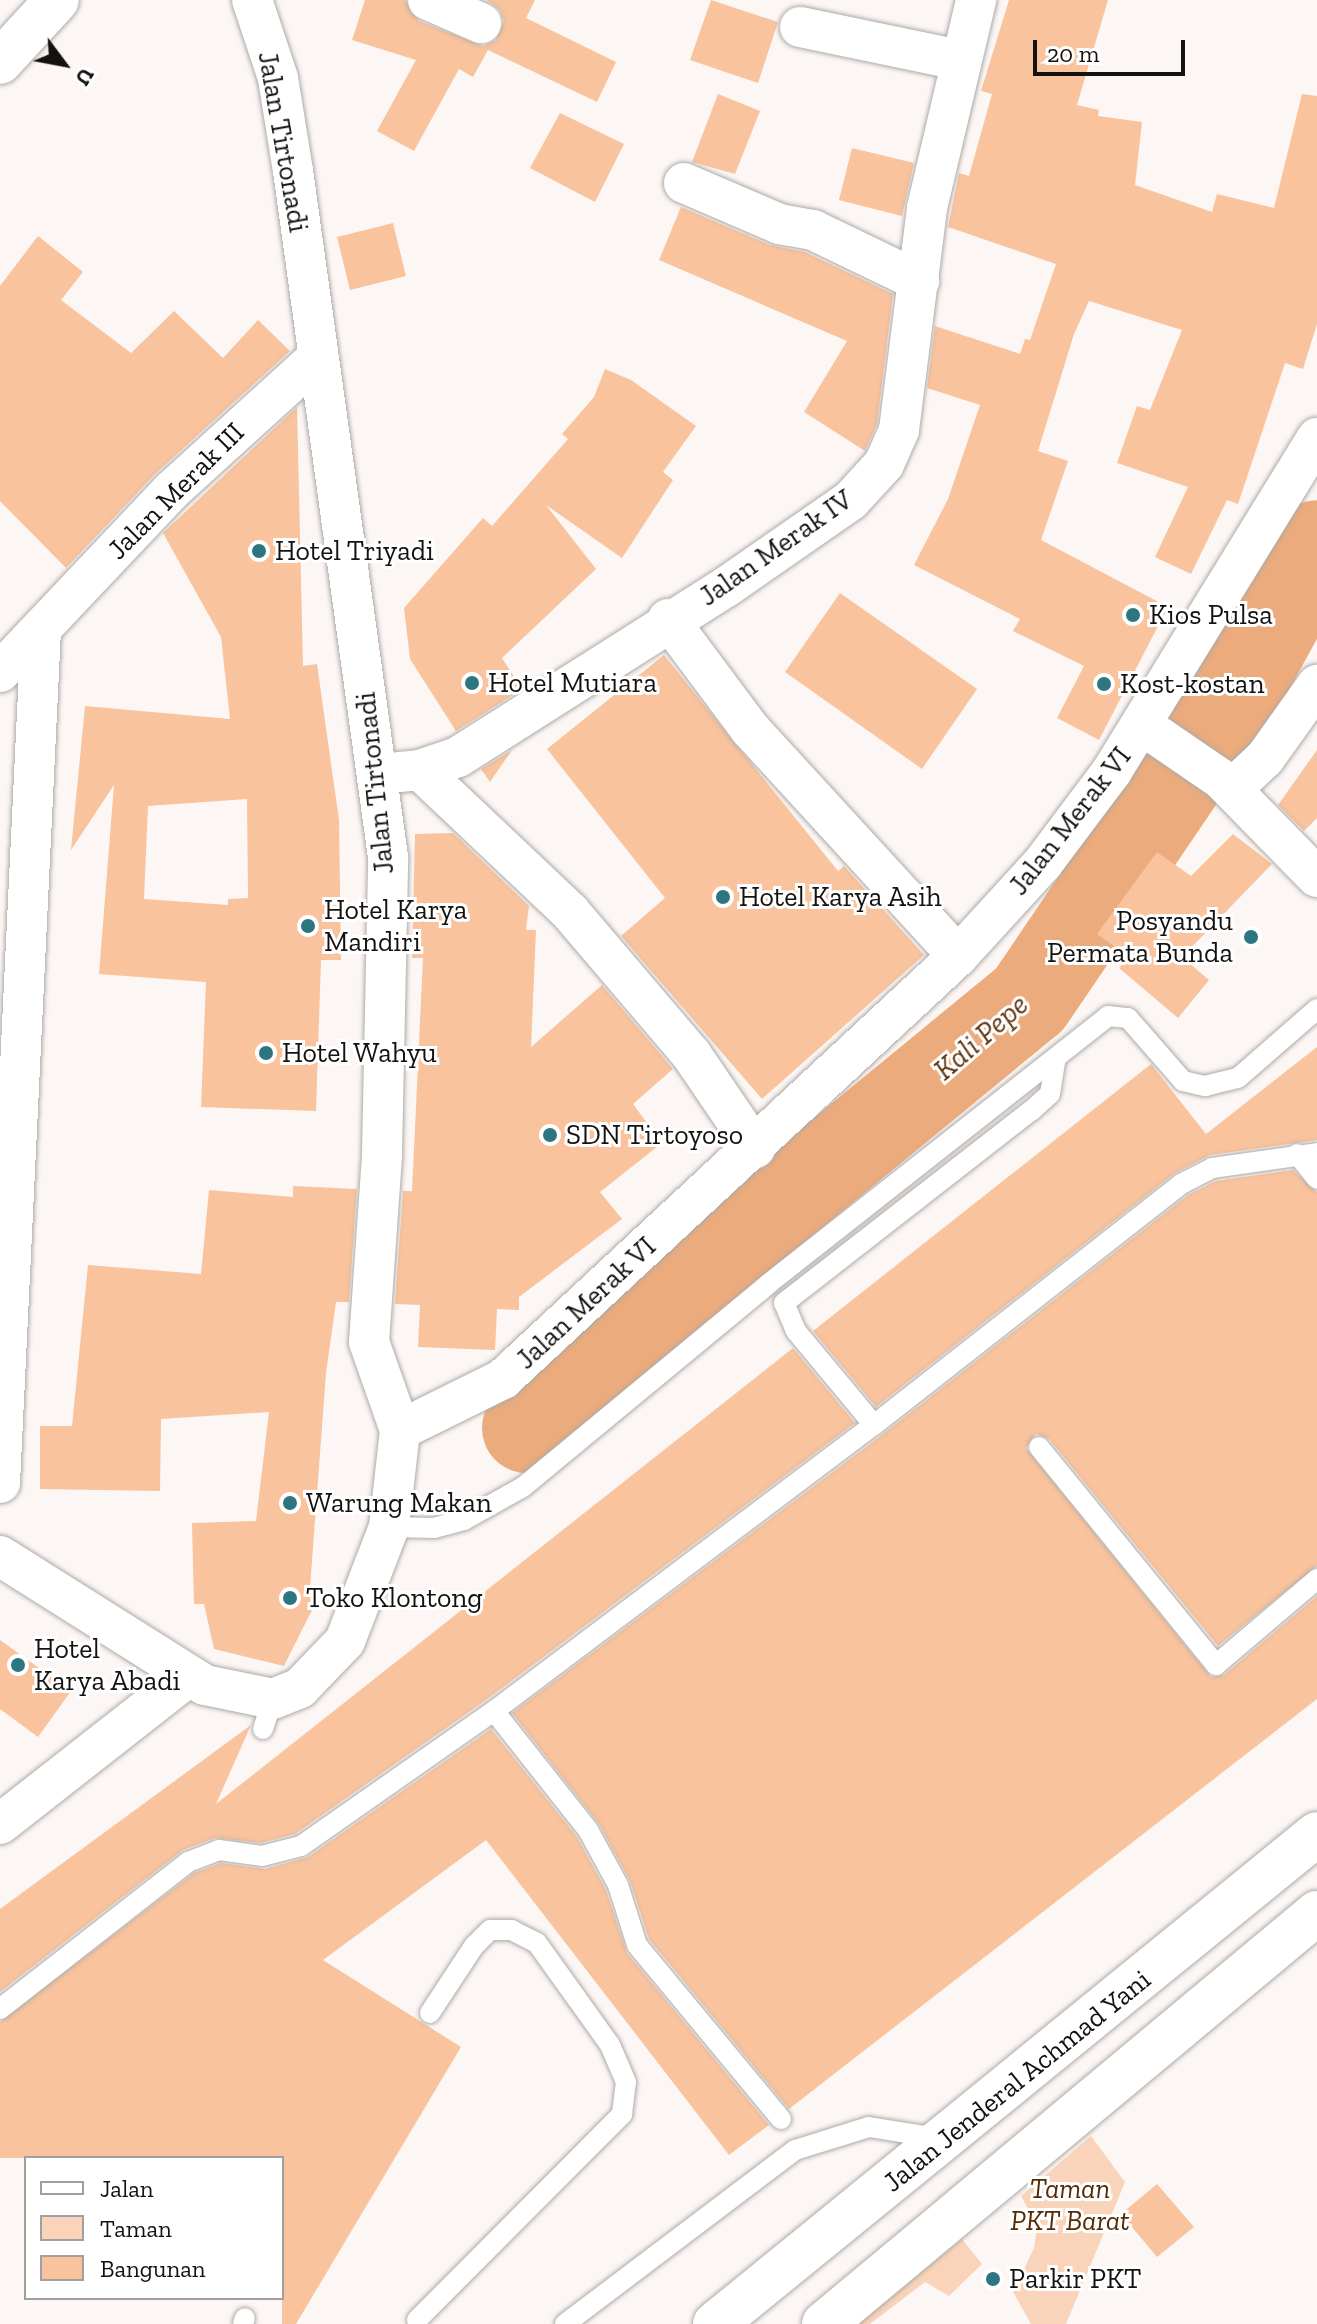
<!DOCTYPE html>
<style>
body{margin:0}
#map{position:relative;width:1317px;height:2324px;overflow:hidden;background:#fcf7f4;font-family:"Zilla Slab",serif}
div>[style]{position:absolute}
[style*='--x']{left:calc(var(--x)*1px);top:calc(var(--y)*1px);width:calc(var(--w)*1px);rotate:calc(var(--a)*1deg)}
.green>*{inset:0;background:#fad4ba}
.river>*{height:90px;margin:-45px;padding:0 45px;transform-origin:45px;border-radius:45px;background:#ecab7c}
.building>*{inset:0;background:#f8c39d}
.roads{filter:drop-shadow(0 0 2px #aeaaa7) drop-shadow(0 0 2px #aeaaa7)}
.lane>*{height:20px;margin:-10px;padding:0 10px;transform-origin:10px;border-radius:10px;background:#fff}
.street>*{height:40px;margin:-20px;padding:0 20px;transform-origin:20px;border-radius:20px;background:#fff}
.secondary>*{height:44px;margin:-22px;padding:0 22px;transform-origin:22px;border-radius:22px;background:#fff}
.primary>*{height:44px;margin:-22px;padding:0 22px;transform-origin:22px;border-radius:22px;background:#fff}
.dots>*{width:22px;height:22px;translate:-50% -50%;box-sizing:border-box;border:4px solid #fff;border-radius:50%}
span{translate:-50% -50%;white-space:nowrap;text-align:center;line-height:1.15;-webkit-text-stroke:6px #fff;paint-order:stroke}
.street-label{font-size:28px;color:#131211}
.poi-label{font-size:28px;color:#131211}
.left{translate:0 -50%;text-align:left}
.right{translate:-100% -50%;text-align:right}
.park-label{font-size:28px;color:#532a04;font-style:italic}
.water-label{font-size:30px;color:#623714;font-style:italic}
.legend{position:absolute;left:24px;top:2156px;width:260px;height:144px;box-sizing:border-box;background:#fff;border:2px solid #a1a0a0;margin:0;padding:10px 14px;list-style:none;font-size:24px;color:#131211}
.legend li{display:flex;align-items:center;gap:16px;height:40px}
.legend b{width:40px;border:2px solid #a1a0a0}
.north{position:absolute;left:24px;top:24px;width:80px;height:80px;-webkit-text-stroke:6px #fff;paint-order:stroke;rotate:122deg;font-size:22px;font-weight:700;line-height:32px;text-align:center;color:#131211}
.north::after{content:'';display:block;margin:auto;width:28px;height:36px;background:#131211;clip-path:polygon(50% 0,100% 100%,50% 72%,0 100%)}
.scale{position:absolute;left:1033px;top:40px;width:152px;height:36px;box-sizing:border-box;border:4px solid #131211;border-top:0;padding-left:10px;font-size:24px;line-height:28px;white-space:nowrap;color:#131211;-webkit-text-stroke:6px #fff;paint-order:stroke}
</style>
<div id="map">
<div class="green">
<i style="clip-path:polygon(1091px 2136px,1125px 2182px,1066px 2324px,1031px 2324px,1013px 2292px,1034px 2248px,1037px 2226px,1021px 2196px)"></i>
<i style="clip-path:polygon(962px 2239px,982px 2264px,949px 2296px,925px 2282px,870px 2324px,853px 2324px)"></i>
</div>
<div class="river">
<i style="--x:527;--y:1428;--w:192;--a:-43.1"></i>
<i style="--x:667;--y:1297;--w:468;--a:-39.4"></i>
<i style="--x:1029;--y:1000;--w:358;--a:-55.8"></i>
<i style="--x:1230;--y:704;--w:181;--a:-61.3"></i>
</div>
<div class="building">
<i style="clip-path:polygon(365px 0,405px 0,419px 21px,483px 46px,495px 41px,504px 21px,499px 9px,486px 0,535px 0,526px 18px,616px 62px,597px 102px,488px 50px,473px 77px,459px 69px,414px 151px,377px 131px,416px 60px,352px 40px)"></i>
<i style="clip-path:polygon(711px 0,778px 22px,758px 83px,690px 60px)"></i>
<i style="clip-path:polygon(1009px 0,1108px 0,1077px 105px,1099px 110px,1098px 116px,1142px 122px,1135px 185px,1212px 212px,1217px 194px,1274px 208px,1302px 94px,1317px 96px,1317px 324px,1303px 369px,1285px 363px,1238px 504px,1227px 500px,1191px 574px,1155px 557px,1188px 487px,1117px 463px,1137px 406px,1150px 410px,1182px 330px,1089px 301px,1074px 334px,1038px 451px,1068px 461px,1041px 540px,1168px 607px,1099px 740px,1057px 718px,1084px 666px,1013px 631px,1020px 619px,914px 565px,948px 499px,980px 405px,927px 388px,935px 326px,1020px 354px,1025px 339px,1030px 340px,1056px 264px,948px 227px,959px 173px,969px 176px,992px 94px,981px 91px)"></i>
<i style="clip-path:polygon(718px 94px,760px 111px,735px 174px,692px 162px)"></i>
<i style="clip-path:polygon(560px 113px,624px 144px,595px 202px,530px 168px)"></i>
<i style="clip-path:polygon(852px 148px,914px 163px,902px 216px,839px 200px)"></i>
<i style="clip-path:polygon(681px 207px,770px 245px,805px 252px,893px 294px,877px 424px,865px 451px,804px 412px,847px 341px,659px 260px)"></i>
<i style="clip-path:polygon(393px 223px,406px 276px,350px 290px,337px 237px)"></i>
<i style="clip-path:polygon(38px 236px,83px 272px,61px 300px,131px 353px,174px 311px,223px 358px,258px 320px,290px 351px,155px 474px,66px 568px,0 501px,0 286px)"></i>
<i style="clip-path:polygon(605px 369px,631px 380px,696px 426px,663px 472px,673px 480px,622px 558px,546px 505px,596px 569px,502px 658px,522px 689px,456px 731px,410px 659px,404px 608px,483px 518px,492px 526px,568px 439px,562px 434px,594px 397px)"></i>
<i style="clip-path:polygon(evenodd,297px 407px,303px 666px,317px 664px,339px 820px,341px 960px,321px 960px,316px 1111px,201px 1107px,206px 982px,99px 974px,114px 785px,71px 850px,85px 706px,230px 719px,221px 637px,163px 533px,297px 407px,247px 799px,248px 898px,228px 899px,228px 905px,144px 899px,148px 806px,247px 799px)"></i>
<i style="clip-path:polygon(840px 593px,977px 689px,922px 769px,785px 672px)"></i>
<i style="clip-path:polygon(664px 655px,838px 871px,844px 866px,924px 955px,762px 1099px,621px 936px,665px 898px,547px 749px)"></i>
<i style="clip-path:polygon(512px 750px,490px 782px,481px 769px)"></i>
<i style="clip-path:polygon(1317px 750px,1317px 818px,1304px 831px,1278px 805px)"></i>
<i style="clip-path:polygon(453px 833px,529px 906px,526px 930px,536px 930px,531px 1047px,602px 985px,673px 1069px,633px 1104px,662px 1143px,600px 1192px,622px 1219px,519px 1297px,519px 1310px,497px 1309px,495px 1350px,418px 1347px,420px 1305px,395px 1304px,403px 1191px,412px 1191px,423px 958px,412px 958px,415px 834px)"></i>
<i style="clip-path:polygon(1233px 834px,1272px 864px,1182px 957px,1209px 980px,1178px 1018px,1119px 968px,1129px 957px,1097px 934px,1157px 852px,1191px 876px)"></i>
<i style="clip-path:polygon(1317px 1047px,1317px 1140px,1210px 1155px,1175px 1173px,876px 1407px,813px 1331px,1151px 1064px,1206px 1134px)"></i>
<i style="clip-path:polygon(1293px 1170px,1317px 1192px,1317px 1566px,1218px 1646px,1049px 1439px,1036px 1434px,1026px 1448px,1211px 1677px,1224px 1675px,1317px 1596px,1317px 1699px,789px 2109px,649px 1939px,630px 1881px,599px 1824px,512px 1713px,882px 1435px,1188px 1195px,1216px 1181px)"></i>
<i style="clip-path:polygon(293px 1186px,357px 1189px,349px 1302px,336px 1302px,326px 1373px,310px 1588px,322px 1590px,284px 1666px,214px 1649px,204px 1604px,194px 1604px,192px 1523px,256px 1521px,269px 1412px,161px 1419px,160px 1491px,40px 1489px,40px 1426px,72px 1426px,88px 1265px,201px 1274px,209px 1190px,293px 1197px)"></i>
<i style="clip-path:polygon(793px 1348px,855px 1423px,486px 1700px,295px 1834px,261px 1843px,215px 1838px,183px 1850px,0 1992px,0 1909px,251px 1725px,216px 1804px)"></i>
<i style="clip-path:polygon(0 1640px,71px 1691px,38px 1737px,0 1709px)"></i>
<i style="clip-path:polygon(491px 1729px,577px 1837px,606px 1890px,627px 1953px,769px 2125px,729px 2155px,486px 1840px,323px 1960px,461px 2047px,296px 2324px,282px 2324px,282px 2158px,0 2158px,0 2022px,194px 1873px,221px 1863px,265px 1869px,308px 1857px)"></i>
<i style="clip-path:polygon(1157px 2184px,1194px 2227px,1157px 2257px,1121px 2214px)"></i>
</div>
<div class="roads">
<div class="lane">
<i style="--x:1297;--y:1154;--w:32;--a:51"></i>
<i style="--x:874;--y:1425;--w:122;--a:-129.7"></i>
<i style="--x:796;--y:1331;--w:30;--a:-113"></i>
<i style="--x:784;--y:1303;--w:313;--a:-37.9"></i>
<i style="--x:1031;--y:1111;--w:25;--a:-42"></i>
<i style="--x:1050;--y:1094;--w:36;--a:-81"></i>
<i style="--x:1039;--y:1447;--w:281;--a:50.9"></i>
<i style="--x:1216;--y:1665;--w:133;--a:-40.4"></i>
<i style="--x:389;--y:1527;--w:45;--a:1.3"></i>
<i style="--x:434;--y:1528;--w:31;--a:-15"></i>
<i style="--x:464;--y:1520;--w:68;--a:-29.2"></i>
<i style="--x:523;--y:1487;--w:318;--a:-39.6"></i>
<i style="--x:768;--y:1284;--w:433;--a:-38.2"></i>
<i style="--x:1108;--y:1016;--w:20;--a:6"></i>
<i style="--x:1128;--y:1018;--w:84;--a:48.9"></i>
<i style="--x:1183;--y:1081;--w:23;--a:13"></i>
<i style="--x:1205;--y:1086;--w:34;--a:-14"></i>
<i style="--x:1238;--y:1078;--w:105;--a:-41.1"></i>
<i style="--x:494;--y:1711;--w:152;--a:51.7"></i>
<i style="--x:588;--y:1830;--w:63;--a:61.4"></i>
<i style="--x:618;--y:1885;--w:63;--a:72.4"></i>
<i style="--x:637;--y:1945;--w:226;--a:50.4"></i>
<i style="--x:263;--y:1729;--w:32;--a:-72"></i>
<i style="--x:0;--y:2009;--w:239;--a:-38"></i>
<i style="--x:188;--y:1862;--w:33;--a:-21"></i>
<i style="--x:219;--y:1850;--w:43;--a:7.9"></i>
<i style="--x:262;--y:1856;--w:40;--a:-14.4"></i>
<i style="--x:301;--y:1846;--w:236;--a:-35"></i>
<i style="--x:494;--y:1711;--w:476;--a:-37"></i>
<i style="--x:874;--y:1425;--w:390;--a:-38.1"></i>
<i style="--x:1181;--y:1184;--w:35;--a:-27"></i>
<i style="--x:1212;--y:1168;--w:106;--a:-8.1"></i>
<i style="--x:417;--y:2320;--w:291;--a:-45.1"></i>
<i style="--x:622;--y:2114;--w:32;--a:-83"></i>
<i style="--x:626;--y:2082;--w:40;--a:-113.4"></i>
<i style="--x:610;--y:2045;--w:125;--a:-125.6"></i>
<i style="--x:537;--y:1943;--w:28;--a:-153"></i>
<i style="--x:512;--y:1930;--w:22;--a:180"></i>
<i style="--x:490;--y:1930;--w:23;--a:135"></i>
<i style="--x:474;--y:1946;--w:80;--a:123.3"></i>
<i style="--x:243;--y:2324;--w:6;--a:-72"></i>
<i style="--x:565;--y:2324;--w:288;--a:-37.1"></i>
<i style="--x:795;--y:2150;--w:77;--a:-17.3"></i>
<i style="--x:869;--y:2127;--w:70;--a:9.1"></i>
</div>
<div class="street">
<i style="--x:428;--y:0;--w:58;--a:23.5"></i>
<i style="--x:800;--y:27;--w:163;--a:11.7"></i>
<i style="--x:684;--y:183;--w:103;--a:23.3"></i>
<i style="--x:779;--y:224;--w:35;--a:10"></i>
<i style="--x:813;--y:230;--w:118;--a:25.7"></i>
<i style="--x:668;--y:619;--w:137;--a:53.3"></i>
<i style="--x:750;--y:729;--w:308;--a:47.5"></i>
<i style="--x:0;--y:672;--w:249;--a:-46.6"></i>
<i style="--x:171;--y:491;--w:196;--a:-42.3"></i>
<i style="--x:1142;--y:725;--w:96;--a:34.4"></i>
<i style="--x:1221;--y:779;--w:137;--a:45.6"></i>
<i style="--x:420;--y:770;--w:40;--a:-18.9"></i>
<i style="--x:458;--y:757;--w:317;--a:-32.4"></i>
<i style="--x:726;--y:587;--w:152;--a:-34.8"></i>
<i style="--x:851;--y:500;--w:49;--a:-47.5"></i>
<i style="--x:884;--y:464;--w:37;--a:-66"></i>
<i style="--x:899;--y:430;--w:224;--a:-82.8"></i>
<i style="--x:927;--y:208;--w:214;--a:-76.7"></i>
<i style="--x:399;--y:772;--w:21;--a:-5"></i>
<i style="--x:420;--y:770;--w:207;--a:43.4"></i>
<i style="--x:570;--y:912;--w:187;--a:49.6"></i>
<i style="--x:691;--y:1054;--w:114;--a:55.8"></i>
<i style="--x:1232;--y:789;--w:45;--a:-43.2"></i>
<i style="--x:1265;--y:758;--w:90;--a:-54.5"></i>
<i style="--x:400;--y:1430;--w:115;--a:-26.3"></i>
<i style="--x:503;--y:1379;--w:621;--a:-42.91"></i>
<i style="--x:958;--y:956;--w:126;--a:-47.6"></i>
<i style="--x:1043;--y:863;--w:115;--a:-53.1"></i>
<i style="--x:1112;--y:771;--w:391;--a:-58.4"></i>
<i style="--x:0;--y:1483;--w:854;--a:-87.25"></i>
<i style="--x:0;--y:1556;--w:242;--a:32.2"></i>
<i style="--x:205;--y:1685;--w:69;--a:11.6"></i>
<i style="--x:273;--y:1699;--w:29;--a:-22"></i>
<i style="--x:300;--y:1688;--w:65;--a:-46.2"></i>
<i style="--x:345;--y:1641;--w:122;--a:-68.9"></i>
<i style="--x:389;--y:1527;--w:98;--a:-83.5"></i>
<i style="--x:400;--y:1430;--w:93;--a:-109.4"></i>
<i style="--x:369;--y:1342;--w:188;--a:-86"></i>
<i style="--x:382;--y:1154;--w:297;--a:-88.8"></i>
<i style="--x:388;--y:857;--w:693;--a:-97.88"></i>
<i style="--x:293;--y:171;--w:94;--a:-99.2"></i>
<i style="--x:278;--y:78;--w:82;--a:-108.4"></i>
<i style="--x:0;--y:1824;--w:240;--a:-38.1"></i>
</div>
<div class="secondary">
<i style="--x:0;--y:62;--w:84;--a:-47.4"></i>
</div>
<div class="primary">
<i style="--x:715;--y:2324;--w:776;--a:-39.14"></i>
<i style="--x:824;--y:2324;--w:642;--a:-39.82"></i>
</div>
</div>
<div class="dots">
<i style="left:259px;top:551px;background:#2e767f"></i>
<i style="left:1133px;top:615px;background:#2e767f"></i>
<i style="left:472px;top:683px;background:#2e767f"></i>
<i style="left:1104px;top:684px;background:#2e767f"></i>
<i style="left:723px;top:897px;background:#2e767f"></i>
<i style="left:308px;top:926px;background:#2e767f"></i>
<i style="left:1251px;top:937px;background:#2e767f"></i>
<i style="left:266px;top:1053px;background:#2e767f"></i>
<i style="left:550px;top:1135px;background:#2e767f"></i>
<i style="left:290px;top:1503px;background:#2e767f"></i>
<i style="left:290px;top:1598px;background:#2e767f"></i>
<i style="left:18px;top:1665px;background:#2e767f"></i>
<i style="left:993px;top:2279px;background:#2e767f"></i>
</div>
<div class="street-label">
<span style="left:283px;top:142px;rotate:80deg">Jalan Tirtonadi</span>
<span style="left:176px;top:491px;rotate:-45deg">Jalan Merak III</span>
<span style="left:776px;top:548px;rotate:-35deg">Jalan Merak IV</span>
<span style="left:375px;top:783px;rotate:-96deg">Jalan Tirtonadi</span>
<span style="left:1070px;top:821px;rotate:-52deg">Jalan Merak VI</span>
<span style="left:586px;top:1303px;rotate:-43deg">Jalan Merak VI</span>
<span style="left:1017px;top:2081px;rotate:-39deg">Jalan Jenderal Achmad Yani</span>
</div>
<div class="poi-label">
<span class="left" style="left:275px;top:551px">Hotel Triyadi</span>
<span class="left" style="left:1149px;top:615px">Kios Pulsa</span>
<span class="left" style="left:488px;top:683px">Hotel Mutiara</span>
<span class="left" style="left:1120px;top:684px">Kost-kostan</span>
<span class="left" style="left:739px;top:897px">Hotel Karya Asih</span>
<span class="left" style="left:324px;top:926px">Hotel Karya<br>Mandiri</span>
<span class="right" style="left:1233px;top:937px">Posyandu<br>Permata Bunda</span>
<span class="left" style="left:282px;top:1053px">Hotel Wahyu</span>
<span class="left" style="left:566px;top:1135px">SDN Tirtoyoso</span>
<span class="left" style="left:306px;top:1503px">Warung Makan</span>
<span class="left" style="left:306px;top:1598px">Toko Klontong</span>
<span class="left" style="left:34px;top:1665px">Hotel<br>Karya Abadi</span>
<span class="left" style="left:1009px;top:2279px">Parkir PKT</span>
</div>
<div class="park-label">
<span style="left:1070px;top:2205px">Taman<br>PKT Barat</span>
</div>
<div class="water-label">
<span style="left:981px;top:1037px;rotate:-41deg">Kali Pepe</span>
</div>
<ul class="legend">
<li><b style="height:10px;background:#fff"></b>Jalan</li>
<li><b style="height:22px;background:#fad4ba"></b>Taman</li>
<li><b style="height:22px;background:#f8c39d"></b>Bangunan</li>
</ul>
<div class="north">U</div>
<div class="scale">20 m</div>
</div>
